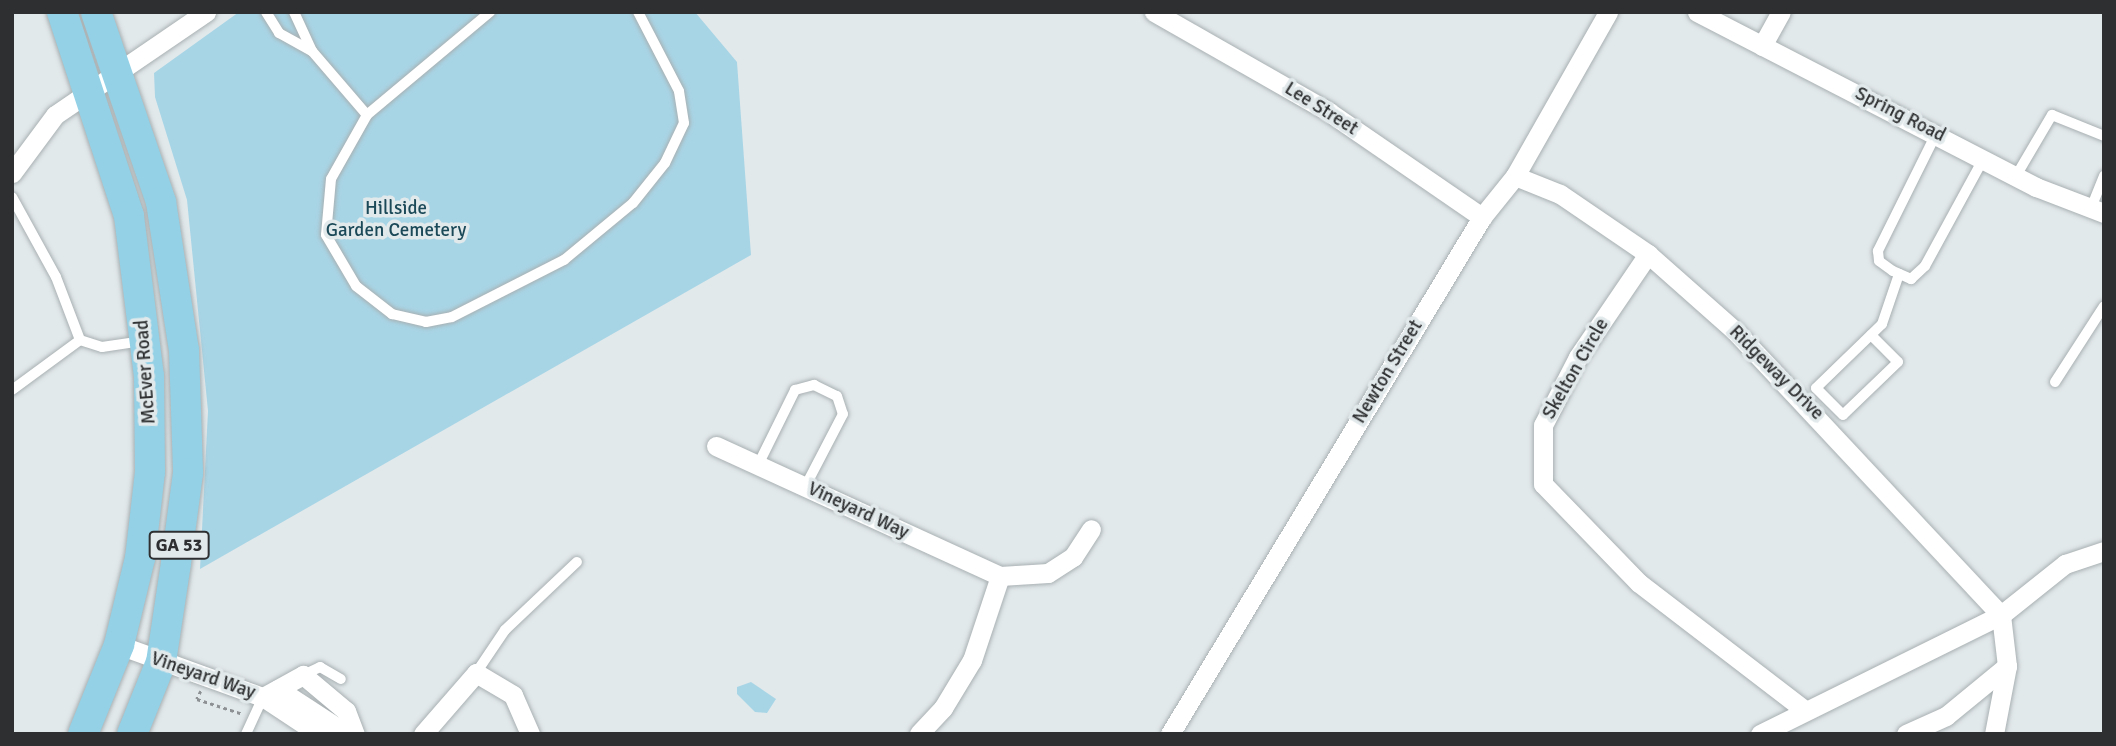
<!DOCTYPE html>
<style>
body{margin:0}
#map{position:relative;width:2116px;height:746px;overflow:hidden;background:#e2e9eb;font-family:Signika,sans-serif}
div>[style]{position:absolute}
[style*='--x']{left:calc(var(--x)*1px);top:calc(var(--y)*1px);width:calc(var(--w)*1px);rotate:calc(var(--a)*1deg)}
.green>*{inset:0;background:#a8d5e6}
.path>*{height:2.5px;margin-top:-1.25px;transform-origin:0;background:repeating-linear-gradient(90deg,#8d9193 0 3.5px,transparent 0 7px)}
.roads{filter:drop-shadow(0 0 2px #a9b0b2) drop-shadow(0 0 2px #a9b0b2)}
.service>*{height:10px;margin:-5px;padding:0 5px;transform-origin:5px;border-radius:5px;background:#fff}
.minor>*{height:19px;margin:-9.5px;padding:0 9.5px;transform-origin:9.5px;border-radius:9.5px;background:#fff}
.primary>*{height:30px;margin:-15px;padding:0 15px;transform-origin:15px;border-radius:15px;background:#94d1e6}
span{translate:-50% -50%;white-space:nowrap;text-align:center;line-height:1.15;-webkit-text-stroke:7px #e2e9eb;paint-order:stroke}
.shield-label span{padding:2px 5px;background:#e2e9eb;border:2px solid;border-radius:5px;-webkit-text-stroke-width:0}
.shield-label{font-size:18px;color:#2d2f30;font-weight:700}
.street-label{font-size:19px;color:#2d2f30}
.park-label{font-size:19px;color:#1b4958}
.frame{position:absolute;inset:0;border:14px solid #2d2f30;pointer-events:none}
</style>
<div id="map">
<div class="green">
<i style="clip-path:polygon(239px 12px,695px 12px,737px 62px,751px 255px,200px 569px,208px 411px,187px 200px,155px 97px,154px 73px)"></i>
<i style="clip-path:polygon(751px 682px,776px 699px,767px 713px,755px 712px,737px 694px,737px 687px)"></i>
</div>
<div class="path">
<i style="--x:201;--y:691;--w:9;--a:117"></i>
<i style="--x:197;--y:699;--w:48;--a:18.1"></i>
</div>
<div class="roads">
<div class="service">
<i style="--x:266;--y:12;--w:25;--a:58"></i>
<i style="--x:279;--y:33;--w:38;--a:29"></i>
<i style="--x:312;--y:51;--w:43;--a:-114.8"></i>
<i style="--x:490;--y:12;--w:160;--a:140.1"></i>
<i style="--x:367;--y:115;--w:73;--a:119.4"></i>
<i style="--x:331;--y:179;--w:56;--a:95.1"></i>
<i style="--x:326;--y:235;--w:59;--a:59.5"></i>
<i style="--x:356;--y:286;--w:46;--a:37.9"></i>
<i style="--x:392;--y:314;--w:35;--a:13"></i>
<i style="--x:426;--y:322;--w:26;--a:-11"></i>
<i style="--x:452;--y:317;--w:126;--a:-27"></i>
<i style="--x:564;--y:260;--w:89;--a:-39.6"></i>
<i style="--x:633;--y:203;--w:51;--a:-51.3"></i>
<i style="--x:665;--y:163;--w:44;--a:-64.6"></i>
<i style="--x:684;--y:123;--w:32;--a:-99"></i>
<i style="--x:679;--y:91;--w:89;--a:-117.4"></i>
<i style="--x:312;--y:51;--w:84;--a:49.3"></i>
<i style="--x:1936;--y:134;--w:131;--a:116.4"></i>
<i style="--x:1878;--y:251;--w:10;--a:84"></i>
<i style="--x:1879;--y:261;--w:17;--a:36"></i>
<i style="--x:1893;--y:271;--w:20;--a:24"></i>
<i style="--x:1911;--y:279;--w:19;--a:-43"></i>
<i style="--x:1925;--y:266;--w:123;--a:-61.4"></i>
<i style="--x:2016;--y:176;--w:71;--a:-59.5"></i>
<i style="--x:2052;--y:115;--w:56;--a:22"></i>
<i style="--x:12;--y:197;--w:91;--a:61.2"></i>
<i style="--x:56;--y:277;--w:67;--a:69.1"></i>
<i style="--x:80;--y:340;--w:23;--a:18"></i>
<i style="--x:102;--y:347;--w:40;--a:-8.5"></i>
<i style="--x:2091;--y:208;--w:35;--a:-68"></i>
<i style="--x:1871;--y:335;--w:38;--a:45"></i>
<i style="--x:1898;--y:362;--w:76;--a:136.1"></i>
<i style="--x:1843;--y:415;--w:38;--a:-135"></i>
<i style="--x:1816;--y:388;--w:92;--a:-44.1"></i>
<i style="--x:1882;--y:324;--w:53;--a:-71.2"></i>
<i style="--x:2055;--y:382;--w:90;--a:-57.2"></i>
<i style="--x:12;--y:390;--w:84;--a:-36.3"></i>
<i style="--x:758;--y:465;--w:84;--a:-63.7"></i>
<i style="--x:795;--y:390;--w:20;--a:-15"></i>
<i style="--x:814;--y:385;--w:25;--a:26"></i>
<i style="--x:837;--y:396;--w:19;--a:72"></i>
<i style="--x:843;--y:414;--w:82;--a:117.5"></i>
<i style="--x:476;--y:673;--w:52;--a:-56"></i>
<i style="--x:505;--y:630;--w:99;--a:-43.4"></i>
<i style="--x:303;--y:675;--w:19;--a:-25"></i>
<i style="--x:320;--y:667;--w:24;--a:30"></i>
<i style="--x:246;--y:734;--w:41;--a:-65.3"></i>
</div>
<div class="minor">
<i style="--x:1154;--y:12;--w:202;--a:29.7"></i>
<i style="--x:1329;--y:112;--w:186;--a:34.5"></i>
<i style="--x:1697;--y:12;--w:382;--a:27.3"></i>
<i style="--x:2036;--y:187;--w:73;--a:20.9"></i>
<i style="--x:1762;--y:46;--w:39;--a:-61"></i>
<i style="--x:12;--y:173;--w:72;--a:-53.4"></i>
<i style="--x:55;--y:115;--w:183;--a:-34.3"></i>
<i style="--x:1515;--y:176;--w:48;--a:21.8"></i>
<i style="--x:1560;--y:194;--w:107;--a:34.3"></i>
<i style="--x:1648;--y:254;--w:116;--a:41.5"></i>
<i style="--x:1735;--y:331;--w:389;--a:46.9"></i>
<i style="--x:2001;--y:615;--w:51;--a:83.3"></i>
<i style="--x:2007;--y:666;--w:69;--a:100.8"></i>
<i style="--x:1648;--y:254;--w:125;--a:124.2"></i>
<i style="--x:1578;--y:357;--w:76;--a:117.2"></i>
<i style="--x:1543;--y:425;--w:59;--a:90"></i>
<i style="--x:1543;--y:484;--w:138;--a:45.9"></i>
<i style="--x:1639;--y:583;--w:205;--a:37.5"></i>
<i style="--x:716;--y:446;--w:312;--a:24.6"></i>
<i style="--x:1000;--y:576;--w:89;--a:108.4"></i>
<i style="--x:972;--y:660;--w:56;--a:121.1"></i>
<i style="--x:943;--y:708;--w:35;--a:133"></i>
<i style="--x:1000;--y:576;--w:48;--a:-3.6"></i>
<i style="--x:1048;--y:573;--w:30;--a:-33"></i>
<i style="--x:1073;--y:557;--w:33;--a:-57"></i>
<i style="--x:119;--y:645;--w:153;--a:19.9"></i>
<i style="--x:263;--y:697;--w:67;--a:33.5"></i>
<i style="--x:278;--y:689;--w:82;--a:33.1"></i>
<i style="--x:263;--y:697;--w:46;--a:-28.8"></i>
<i style="--x:303;--y:675;--w:56;--a:39.9"></i>
<i style="--x:346;--y:711;--w:25;--a:69"></i>
<i style="--x:423;--y:734;--w:81;--a:-49"></i>
<i style="--x:476;--y:673;--w:43;--a:30.7"></i>
<i style="--x:513;--y:695;--w:43;--a:66.4"></i>
<i style="--x:1170;--y:734;--w:604;--a:-58.89"></i>
<i style="--x:1482;--y:217;--w:53;--a:-51.2"></i>
<i style="--x:1515;--y:176;--w:189;--a:-60.4"></i>
<i style="--x:1760;--y:734;--w:269;--a:-26.3"></i>
<i style="--x:2001;--y:615;--w:82;--a:-38.6"></i>
<i style="--x:2065;--y:564;--w:41;--a:-18.4"></i>
<i style="--x:1906;--y:734;--w:44;--a:-24.2"></i>
<i style="--x:1946;--y:716;--w:79;--a:-39.3"></i>
</div>
<div class="primary">
<i style="--x:62;--y:12;--w:215;--a:71.8"></i>
<i style="--x:129;--y:216;--w:161;--a:82.9"></i>
<i style="--x:149;--y:376;--w:96;--a:89.4"></i>
<i style="--x:150;--y:472;--w:87;--a:96.6"></i>
<i style="--x:140;--y:558;--w:89;--a:103.6"></i>
<i style="--x:119;--y:645;--w:96;--a:112"></i>
<i style="--x:96;--y:12;--w:201;--a:71.1"></i>
<i style="--x:161;--y:202;--w:150;--a:81.2"></i>
<i style="--x:184;--y:350;--w:123;--a:88.1"></i>
<i style="--x:188;--y:473;--w:91;--a:97.6"></i>
<i style="--x:176;--y:563;--w:100;--a:98.6"></i>
<i style="--x:161;--y:662;--w:78;--a:111.9"></i>
</div>
</div>
<div class="shield-label">
<span style="left:179px;top:545px">GA 53</span>
</div>
<div class="street-label">
<span style="left:1321px;top:109px;rotate:32deg">Lee Street</span>
<span style="left:1900px;top:115px;rotate:27deg">Spring Road</span>
<span style="left:1576px;top:369px;rotate:-60deg">Skelton Circle</span>
<span style="left:146px;top:372px;rotate:-94deg">McEver Road</span>
<span style="left:1388px;top:372px;rotate:-59deg">Newton Street</span>
<span style="left:1776px;top:373px;rotate:45deg">Ridgeway Drive</span>
<span style="left:858px;top:511px;rotate:25deg">Vineyard Way</span>
<span style="left:203px;top:676px;rotate:19deg">Vineyard Way</span>
</div>
<div class="park-label">
<span style="left:396px;top:220px">Hillside<br>Garden Cemetery</span>
</div>
<div class="frame"></div>
</div>
